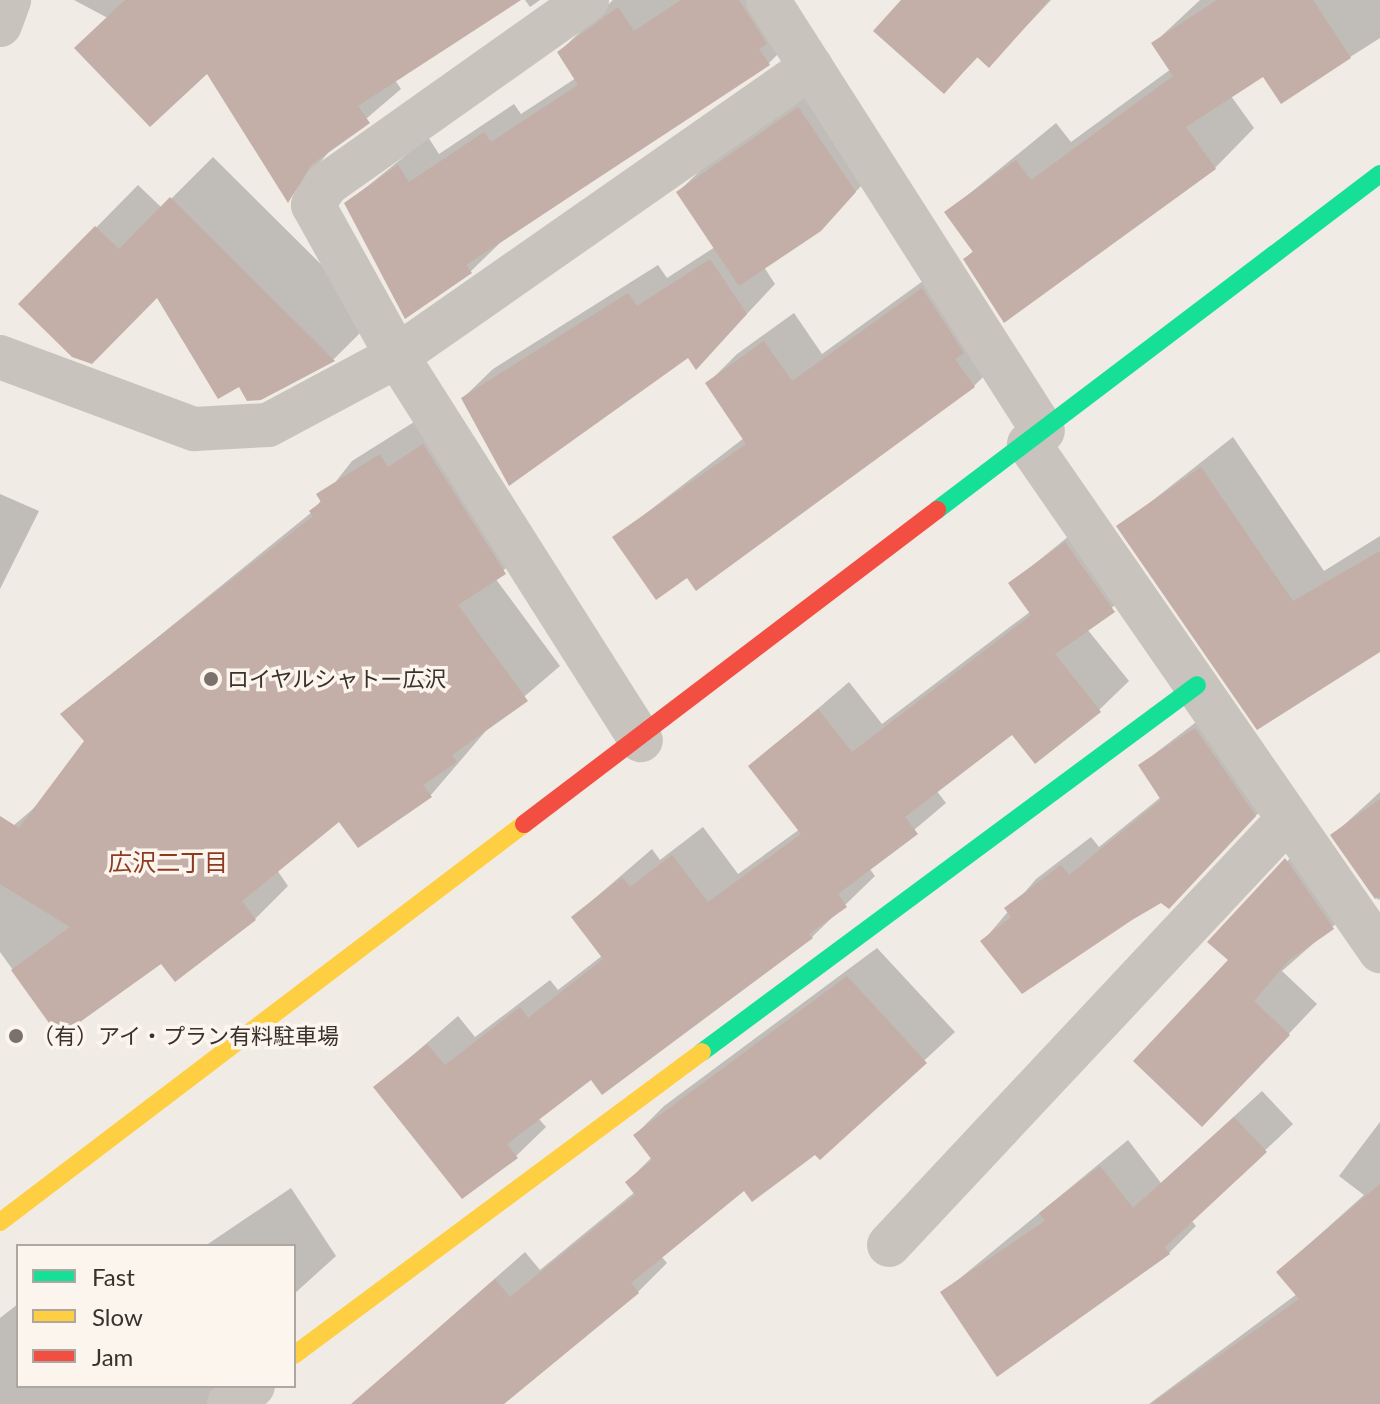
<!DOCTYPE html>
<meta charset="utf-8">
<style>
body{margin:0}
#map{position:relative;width:1380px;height:1404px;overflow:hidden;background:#f0ebe5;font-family:Lato,"Noto Sans JP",sans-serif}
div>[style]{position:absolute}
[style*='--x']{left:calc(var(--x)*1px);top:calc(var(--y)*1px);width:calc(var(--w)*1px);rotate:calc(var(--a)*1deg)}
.shadow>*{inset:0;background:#0003}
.building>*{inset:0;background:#c3afa7}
.street>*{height:44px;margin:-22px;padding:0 22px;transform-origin:22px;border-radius:22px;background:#c9c3be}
.fast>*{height:18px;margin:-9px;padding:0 9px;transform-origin:9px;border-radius:9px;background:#16e098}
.slow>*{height:18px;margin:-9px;padding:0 9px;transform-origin:9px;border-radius:9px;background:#ffcf43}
.jam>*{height:18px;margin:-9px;padding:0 9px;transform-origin:9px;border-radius:9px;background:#f24e42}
.dots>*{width:22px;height:22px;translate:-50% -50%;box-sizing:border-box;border:4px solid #fbf5ee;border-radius:50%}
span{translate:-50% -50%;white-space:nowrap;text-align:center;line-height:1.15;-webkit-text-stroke:7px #fbf5ee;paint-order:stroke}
.poi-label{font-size:22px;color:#3b302b}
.left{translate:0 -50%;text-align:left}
.neighbourhood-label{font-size:24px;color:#8c3b22}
.legend{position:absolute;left:16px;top:1244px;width:280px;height:144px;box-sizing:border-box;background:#fbf5ee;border:2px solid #aea6a0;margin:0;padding:10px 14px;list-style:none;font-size:24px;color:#3b302b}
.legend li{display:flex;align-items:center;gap:16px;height:40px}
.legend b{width:40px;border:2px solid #aea6a0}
</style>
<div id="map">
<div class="shadow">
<i style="clip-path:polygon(74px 0,518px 0,395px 80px,401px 89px,333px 147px,289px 199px,207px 71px)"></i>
<i style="clip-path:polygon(525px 0,540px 0,530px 7px)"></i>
<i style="clip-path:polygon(613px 0,786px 0,798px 34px,768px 64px,500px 243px,470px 272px,347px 203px,428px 137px,439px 154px,514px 104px,521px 114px,576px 78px,559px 52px)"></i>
<i style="clip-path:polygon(904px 0,1051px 0,989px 66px,979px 56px,944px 91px)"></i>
<i style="clip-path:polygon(1200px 0,1380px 0,1380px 38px,1281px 101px,1264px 74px,1231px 96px,1254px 128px,1215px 168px,1005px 321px,965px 259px,974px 250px,947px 212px,1056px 123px,1071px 142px,1171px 69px,1154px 43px)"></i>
<i style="clip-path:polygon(828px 79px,884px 162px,819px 230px,764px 267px,775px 284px,697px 367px,689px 355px,463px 398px,493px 369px,658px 265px,667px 278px,715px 247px,678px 192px,708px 163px)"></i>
<i style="clip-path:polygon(213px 157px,375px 318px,334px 359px,261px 398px,158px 295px,21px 304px,138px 185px,162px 208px)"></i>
<i style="clip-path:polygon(952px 260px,1003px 357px,974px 386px,688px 575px,615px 537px,744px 438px,708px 383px,737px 354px,794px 313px,822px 354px)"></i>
<i style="clip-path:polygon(414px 422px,538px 539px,495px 578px,560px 666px,490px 726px,431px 795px,359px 846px,340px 819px,277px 870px,288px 886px,255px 919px,161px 961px,59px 1034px,0 952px,0 837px,40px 803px,86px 741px,63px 714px,312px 512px,352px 461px)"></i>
<i style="clip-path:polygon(1233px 437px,1324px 571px,1380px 536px,1380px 650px,1119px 527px)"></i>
<i style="clip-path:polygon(0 494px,39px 511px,0 589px)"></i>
<i style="clip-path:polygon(1096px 514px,1143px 581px,1087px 629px,1129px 681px,1099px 710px,1012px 732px,936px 790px,946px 803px,869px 868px,875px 876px,812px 937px,603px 1092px,591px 1077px,538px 1118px,546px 1127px,516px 1156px,376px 1087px,458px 1016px,475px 1037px,550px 980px,558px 990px,603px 955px,573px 917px,652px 849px,660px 860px,703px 827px,738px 874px,800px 829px,751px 766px,849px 682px,882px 724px,1031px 611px,1011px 583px)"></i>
<i style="clip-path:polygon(1225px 700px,1284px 786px,1198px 877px,1162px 900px,983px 941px,1036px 879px,1091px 837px,1099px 847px,1161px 797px,1140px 765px)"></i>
<i style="clip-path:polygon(1380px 792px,1380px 899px,1378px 900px,1333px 835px)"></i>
<i style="clip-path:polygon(1316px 831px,1363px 900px,1282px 971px,1317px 1004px,1231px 1095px,1231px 959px,1210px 942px)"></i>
<i style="clip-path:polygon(877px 948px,955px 1032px,820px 1157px,816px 1153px,744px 1188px,661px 1256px,667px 1263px,638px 1292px,500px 1404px,371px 1404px,372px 1390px,401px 1361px,525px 1252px,540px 1270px,635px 1192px,627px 1182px,652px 1157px,635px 1135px,664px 1106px)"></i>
<i style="clip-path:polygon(1262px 1091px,1293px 1124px,1191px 1220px,1196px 1226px,1169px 1253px,942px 1293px,1128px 1140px,1161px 1183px)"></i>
<i style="clip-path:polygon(1380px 1122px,1380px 1404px,1149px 1404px,1297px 1294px,1278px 1272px,1364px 1195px,1339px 1176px)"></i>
<i style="clip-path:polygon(291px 1188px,336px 1256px,294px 1294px,294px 1246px,205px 1246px)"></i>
<i style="clip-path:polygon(18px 1304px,18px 1386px,215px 1386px,228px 1404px,0 1404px,0 1318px)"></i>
</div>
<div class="building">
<i style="clip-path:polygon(125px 0,521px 0,358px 106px,370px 123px,311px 165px,288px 203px,207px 74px,150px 127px,74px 48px)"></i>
<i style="clip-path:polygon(681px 0,739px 0,767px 44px,759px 49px,770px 65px,466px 265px,472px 273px,405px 319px,344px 203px,398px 165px,409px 182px,484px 132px,491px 142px,578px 85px,557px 52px,618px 7px,634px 31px)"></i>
<i style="clip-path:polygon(901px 0,1049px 0,989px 68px,977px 57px,944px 94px,873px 31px)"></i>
<i style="clip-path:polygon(1217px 0,1313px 0,1351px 58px,1281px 104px,1263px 77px,1186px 127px,1216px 169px,1004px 323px,963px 259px,973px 252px,944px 212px,1016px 160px,1031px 180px,1173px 76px,1151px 43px)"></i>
<i style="clip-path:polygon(798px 107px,856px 192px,821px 231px,739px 286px,676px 192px)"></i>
<i style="clip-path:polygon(170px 197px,335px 361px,261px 400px,247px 401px,239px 387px,218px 399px,157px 298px,92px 364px,72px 357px,18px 304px,95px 226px,119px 249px)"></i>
<i style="clip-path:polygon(710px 259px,747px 314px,696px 370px,688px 358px,509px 486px,461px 398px,628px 293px,637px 306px)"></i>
<i style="clip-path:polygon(922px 288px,964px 353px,955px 359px,975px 387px,696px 591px,687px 578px,656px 600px,612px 537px,746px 444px,705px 383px,764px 341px,792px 381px)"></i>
<i style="clip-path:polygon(423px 444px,506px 574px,458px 605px,528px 701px,452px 755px,457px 762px,423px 785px,432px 797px,358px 848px,339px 822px,242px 901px,256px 920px,175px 982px,161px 964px,59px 1037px,11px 970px,70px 927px,0 884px,0 816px,19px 828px,84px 741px,60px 714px,313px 516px,309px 511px,321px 502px,316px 494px,380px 454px,388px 467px)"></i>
<i style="clip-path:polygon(1201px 467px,1293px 601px,1380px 551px,1380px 652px,1257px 730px,1116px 526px)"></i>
<i style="clip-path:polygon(1065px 542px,1115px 612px,1055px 654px,1101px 712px,1035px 764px,1012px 735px,905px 817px,918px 834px,838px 894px,847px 907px,809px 934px,813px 938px,602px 1095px,591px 1080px,507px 1144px,518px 1158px,462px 1199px,373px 1087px,427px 1044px,445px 1065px,520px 1007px,528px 1018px,603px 959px,571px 917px,622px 877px,630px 887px,672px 855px,708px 902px,801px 834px,748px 766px,818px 709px,852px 752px,1031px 615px,1008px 583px)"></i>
<i style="clip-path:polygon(1195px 728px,1256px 816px,1169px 909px,1161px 903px,1132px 920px,1022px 994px,980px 941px,1011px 917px,1004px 908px,1061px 865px,1069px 875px,1161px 800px,1138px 765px)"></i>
<i style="clip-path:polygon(1380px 799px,1380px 896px,1375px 899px,1330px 835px)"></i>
<i style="clip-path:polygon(1285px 858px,1334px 929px,1288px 961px,1254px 1001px,1290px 1035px,1202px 1127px,1133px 1061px,1228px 960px,1207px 942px)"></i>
<i style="clip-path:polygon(847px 976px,927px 1063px,820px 1160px,815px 1155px,752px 1202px,744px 1191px,631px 1283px,639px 1293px,504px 1404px,351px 1404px,495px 1279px,510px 1297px,635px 1195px,625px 1182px,652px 1160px,633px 1135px)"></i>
<i style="clip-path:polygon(1234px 1117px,1267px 1152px,1165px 1247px,1170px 1254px,997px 1377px,940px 1292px,1045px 1221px,1039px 1213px,1100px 1166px,1133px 1208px)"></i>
<i style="clip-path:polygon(1380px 1184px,1380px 1404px,1151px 1404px,1299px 1299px,1276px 1272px)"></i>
</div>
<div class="street">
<i style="--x:587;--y:0;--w:320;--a:144.7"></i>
<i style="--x:326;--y:185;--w:24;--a:123"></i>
<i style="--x:313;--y:205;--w:173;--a:60.9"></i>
<i style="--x:397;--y:356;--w:455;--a:57.6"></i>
<i style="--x:768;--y:0;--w:511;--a:57.46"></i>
<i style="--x:0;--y:25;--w:27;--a:-70"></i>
<i style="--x:0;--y:357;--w:207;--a:20.4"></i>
<i style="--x:194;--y:429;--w:74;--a:-3.1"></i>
<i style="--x:268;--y:425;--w:146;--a:-28.1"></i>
<i style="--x:397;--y:356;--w:505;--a:-34.92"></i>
<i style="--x:1029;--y:444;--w:617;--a:55.3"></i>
<i style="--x:889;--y:1245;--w:584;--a:-46.87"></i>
<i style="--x:229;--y:1404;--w:30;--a:-37"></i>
</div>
<div class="fast">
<i style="--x:937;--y:510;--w:556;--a:-37.18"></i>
<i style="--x:702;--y:1052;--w:616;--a:-36.55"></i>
</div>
<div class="slow">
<i style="--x:0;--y:1222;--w:658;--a:-37.22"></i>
<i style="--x:294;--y:1355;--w:508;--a:-36.6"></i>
</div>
<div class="jam">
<i style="--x:524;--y:824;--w:519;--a:-37.25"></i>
</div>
<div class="dots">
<i style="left:211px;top:679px;background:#7a716c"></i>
<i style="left:16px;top:1036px;background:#7a716c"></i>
</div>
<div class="poi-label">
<span class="left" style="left:227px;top:679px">ロイヤルシャトー広沢</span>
<span class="left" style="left:32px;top:1036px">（有）アイ・プラン有料駐車場</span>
</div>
<div class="neighbourhood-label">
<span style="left:168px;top:862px">広沢二丁目</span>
</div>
<ul class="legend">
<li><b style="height:10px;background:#16e098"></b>Fast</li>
<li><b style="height:10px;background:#ffcf43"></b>Slow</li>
<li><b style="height:10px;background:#f24e42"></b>Jam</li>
</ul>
</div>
